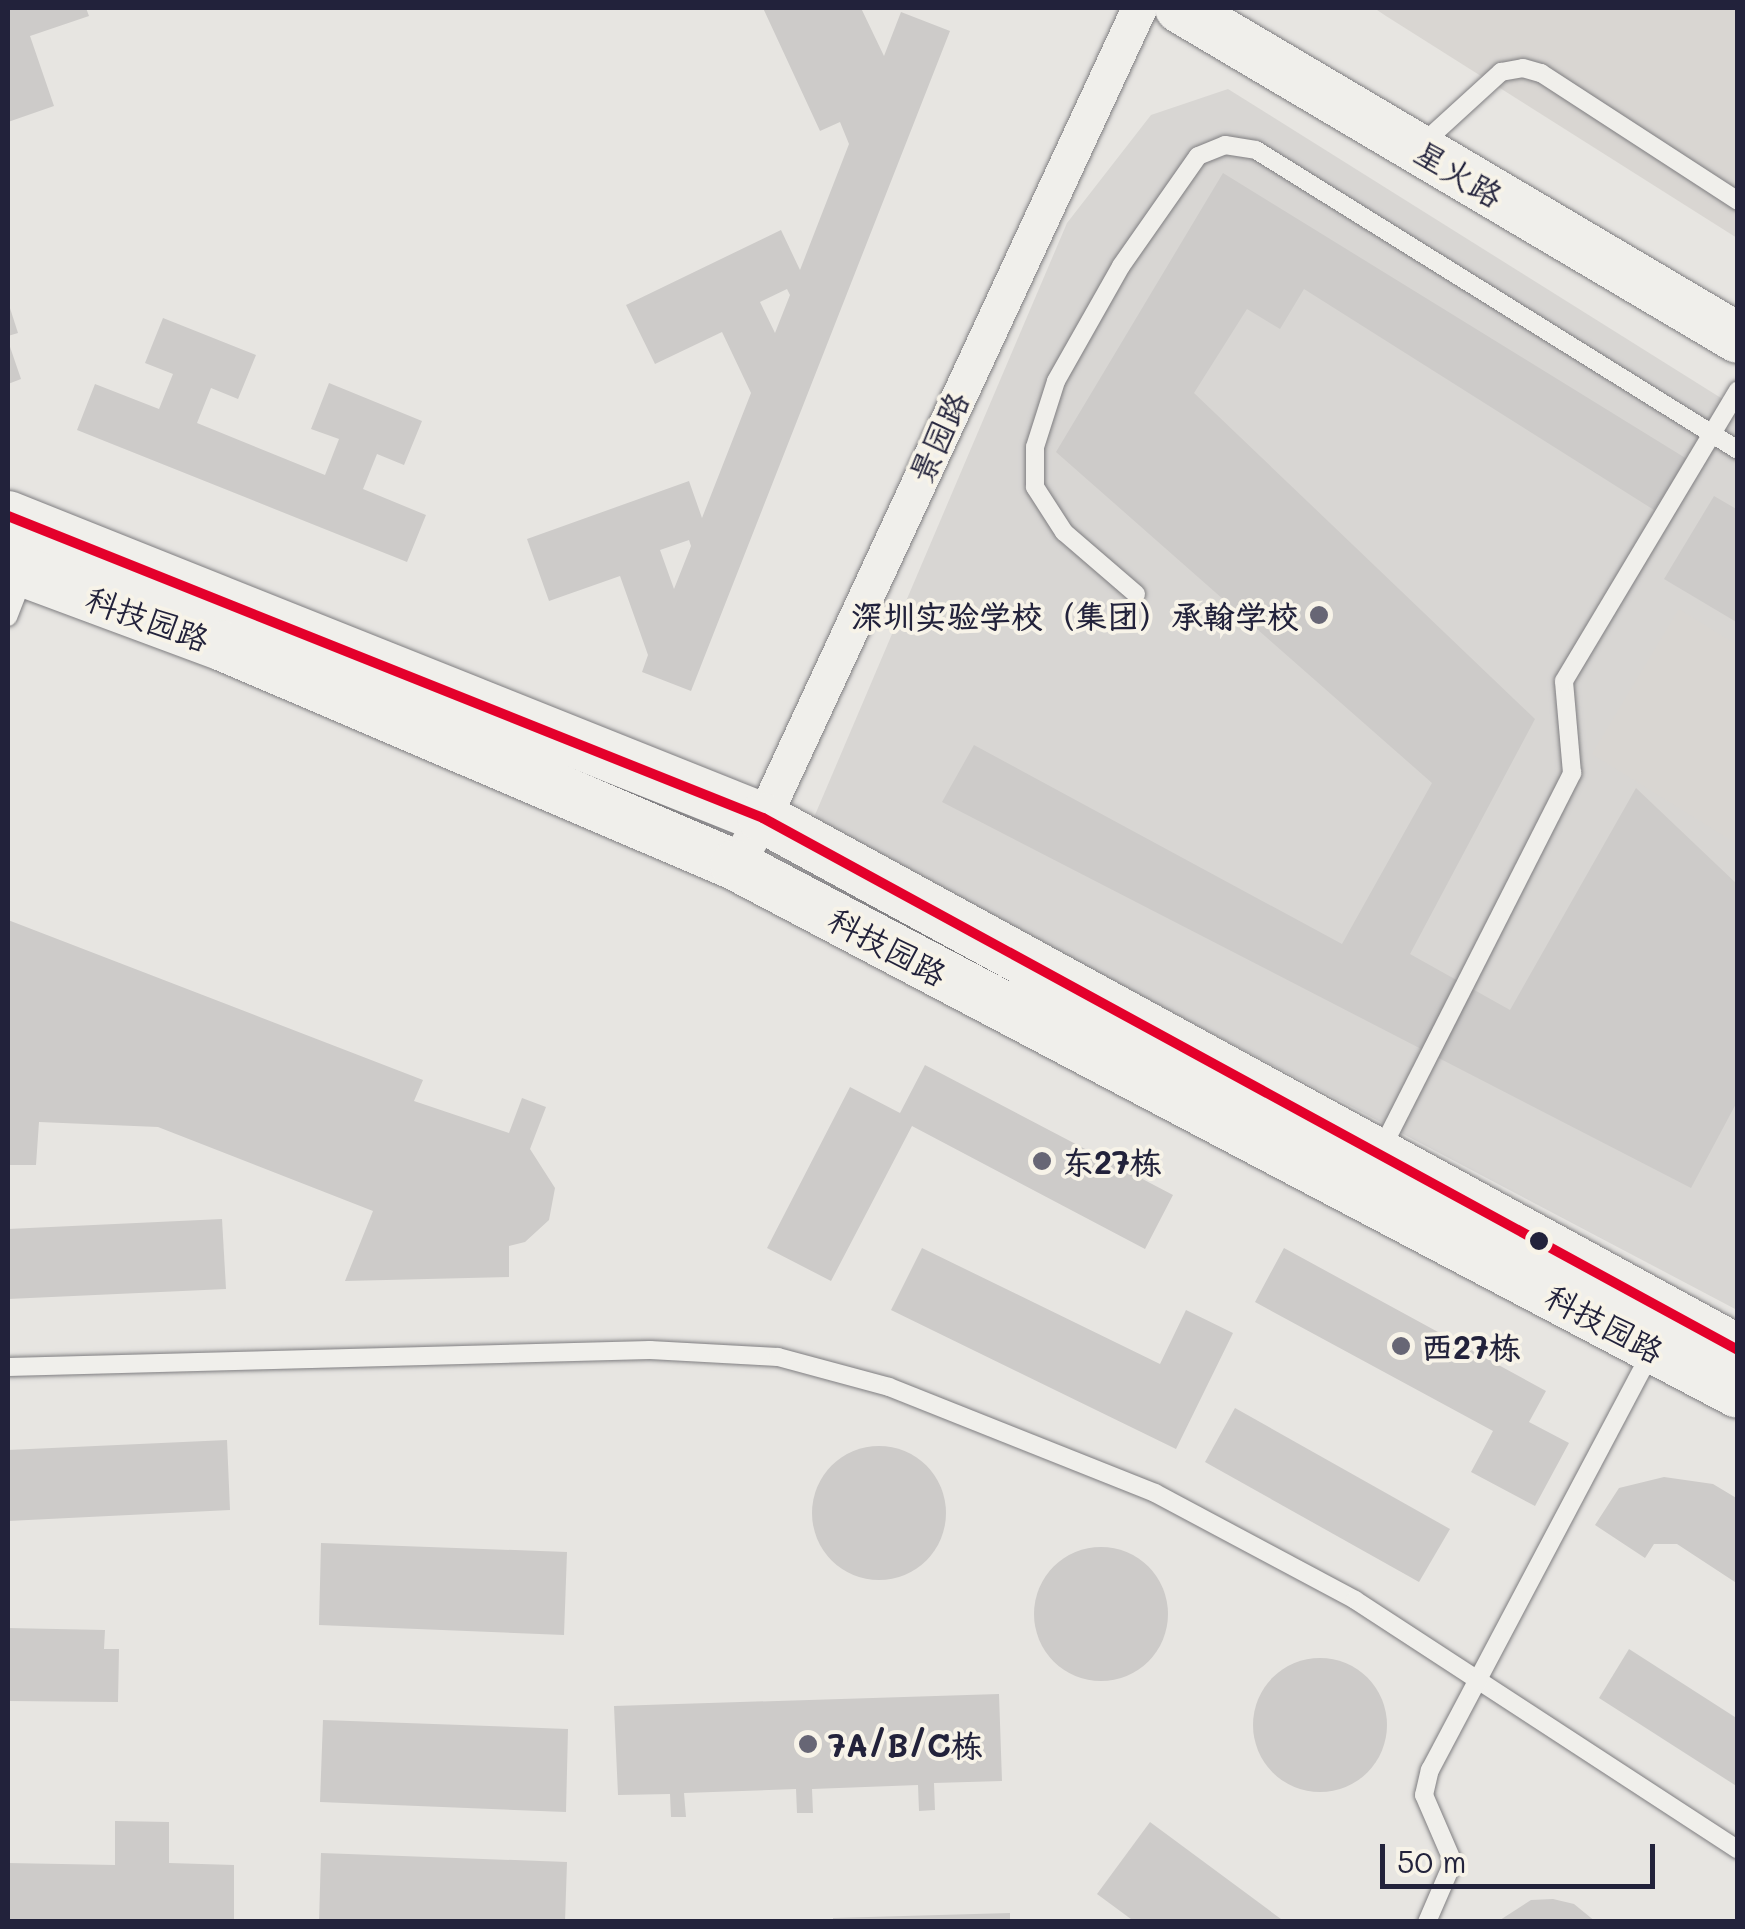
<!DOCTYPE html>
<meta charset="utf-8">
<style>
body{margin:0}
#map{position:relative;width:1745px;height:1929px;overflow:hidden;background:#e7e5e1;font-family:Mali,"LXGW WenKai TC",sans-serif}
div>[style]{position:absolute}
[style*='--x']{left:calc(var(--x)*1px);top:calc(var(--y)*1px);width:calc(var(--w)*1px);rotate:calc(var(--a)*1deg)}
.built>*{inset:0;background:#d8d6d3}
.green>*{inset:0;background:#d9d6d2}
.building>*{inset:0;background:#cdcbc9}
.round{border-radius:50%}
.roads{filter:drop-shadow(0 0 2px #7f7e81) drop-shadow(0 0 2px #7f7e81)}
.lane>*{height:18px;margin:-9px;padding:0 9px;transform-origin:9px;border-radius:9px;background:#f0efeb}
.street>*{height:35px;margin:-17.5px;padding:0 17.5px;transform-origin:17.5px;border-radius:17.5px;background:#f0efeb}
.secondary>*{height:50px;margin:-25px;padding:0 25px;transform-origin:25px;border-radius:25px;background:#f0efeb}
.bus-1>*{height:10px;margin:-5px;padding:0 5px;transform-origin:5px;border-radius:5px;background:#e4002b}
.dots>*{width:28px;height:28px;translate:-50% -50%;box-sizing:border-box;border:5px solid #f7f3e8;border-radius:50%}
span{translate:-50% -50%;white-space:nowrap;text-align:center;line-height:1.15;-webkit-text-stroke:8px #f7f3e8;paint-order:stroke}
.street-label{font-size:32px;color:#22223b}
.poi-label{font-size:32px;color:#22223b;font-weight:700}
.right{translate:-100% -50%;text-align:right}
.left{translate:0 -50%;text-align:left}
.frame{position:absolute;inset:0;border:10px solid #22223b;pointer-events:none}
.scale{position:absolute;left:1380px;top:1844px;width:275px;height:45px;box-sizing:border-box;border:5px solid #22223b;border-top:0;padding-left:12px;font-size:30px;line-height:35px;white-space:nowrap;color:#22223b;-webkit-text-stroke:8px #f7f3e8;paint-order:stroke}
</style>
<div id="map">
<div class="built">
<i style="clip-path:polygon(1228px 89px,1737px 408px,1737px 1310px,812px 822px,1067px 223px,1151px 115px)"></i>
</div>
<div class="green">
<i style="clip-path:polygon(1374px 8px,1737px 8px,1737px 238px,1386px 16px)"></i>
<i style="clip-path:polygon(1679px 609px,1737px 645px,1737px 844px,1592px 754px)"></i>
</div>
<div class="building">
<i style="clip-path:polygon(8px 8px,86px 8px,89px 16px,30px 36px,54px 106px,8px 122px)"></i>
<i style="clip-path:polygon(evenodd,763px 8px,861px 8px,884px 56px,901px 12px,950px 31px,691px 691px,642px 672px,648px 655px,620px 576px,549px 601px,527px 539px,689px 481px,702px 518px,751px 393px,722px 332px,655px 364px,626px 305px,781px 230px,800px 270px,849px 144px,840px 122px,820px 131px,763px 8px,787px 289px,790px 295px,775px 333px,760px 302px,787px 289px,763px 8px,689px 540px,691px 546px,674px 589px,660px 550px,689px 540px)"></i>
<i style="clip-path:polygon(1223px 173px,1687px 459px,1654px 510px,1304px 289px,1280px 329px,1247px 309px,1194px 393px,1535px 719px,1410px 954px,1510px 1010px,1636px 788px,1738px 885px,1738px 1100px,1691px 1188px,942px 802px,974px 745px,1342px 944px,1432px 783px,1056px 452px)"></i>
<i style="clip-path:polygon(8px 302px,18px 333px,8px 336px)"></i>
<i style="clip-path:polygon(163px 318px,256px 355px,238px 399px,211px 388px,197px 423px,325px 475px,339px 439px,311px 429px,329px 383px,422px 421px,404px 465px,377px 454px,363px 489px,426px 515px,407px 562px,77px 430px,95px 384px,159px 409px,173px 374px,145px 363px)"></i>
<i style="clip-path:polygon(8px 341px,21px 379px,8px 384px)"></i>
<i style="clip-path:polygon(1714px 496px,1738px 510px,1738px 623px,1664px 579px)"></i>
<i style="clip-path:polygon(8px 920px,423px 1080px,414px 1101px,509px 1133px,522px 1098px,546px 1107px,530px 1149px,555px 1188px,549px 1220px,525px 1242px,509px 1246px,509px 1277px,345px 1281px,373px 1211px,158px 1127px,39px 1122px,36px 1165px,8px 1165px)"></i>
<i style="clip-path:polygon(925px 1065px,1173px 1195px,1145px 1249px,912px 1126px,831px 1281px,767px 1248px,850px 1087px,900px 1113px)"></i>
<i style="clip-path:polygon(222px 1219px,226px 1289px,8px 1299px,8px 1229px)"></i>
<i style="clip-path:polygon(922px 1248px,1160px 1364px,1186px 1310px,1233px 1333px,1176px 1449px,891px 1310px)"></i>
<i style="clip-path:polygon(1284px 1248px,1546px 1391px,1529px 1422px,1569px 1443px,1535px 1506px,1471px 1472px,1493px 1431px,1255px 1302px)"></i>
<i style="clip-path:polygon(1235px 1408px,1450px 1529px,1419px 1582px,1205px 1462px)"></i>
<i style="clip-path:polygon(227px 1440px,230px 1510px,8px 1521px,8px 1450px)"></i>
<i class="round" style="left:812px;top:1446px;width:134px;height:134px"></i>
<i style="clip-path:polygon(1664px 1477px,1713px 1484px,1738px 1499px,1738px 1584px,1677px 1544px,1654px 1544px,1645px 1558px,1595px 1525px,1619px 1488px)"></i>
<i style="clip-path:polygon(321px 1543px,567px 1552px,564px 1635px,319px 1625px)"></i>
<i class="round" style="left:1034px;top:1547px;width:134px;height:134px"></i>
<i style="clip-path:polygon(8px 1628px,105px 1630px,104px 1649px,119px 1649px,118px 1702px,8px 1701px)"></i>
<i style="clip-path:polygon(1629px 1649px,1738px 1719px,1738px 1787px,1599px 1698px)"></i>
<i class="round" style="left:1253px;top:1658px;width:134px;height:134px"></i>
<i style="clip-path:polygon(999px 1694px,1002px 1781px,934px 1783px,935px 1810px,919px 1811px,918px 1785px,812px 1789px,813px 1813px,797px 1813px,796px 1789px,684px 1793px,686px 1817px,671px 1817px,670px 1794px,618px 1795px,614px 1706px)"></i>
<i style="clip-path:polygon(323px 1720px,568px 1729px,566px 1812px,320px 1802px)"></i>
<i style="clip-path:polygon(115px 1821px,169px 1822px,169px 1863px,234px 1865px,234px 1922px,8px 1922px,8px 1863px,115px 1865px)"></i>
<i style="clip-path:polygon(1150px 1822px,1285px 1922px,1135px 1922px,1097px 1894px)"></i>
<i style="clip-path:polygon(321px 1853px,567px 1862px,565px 1922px,319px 1922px)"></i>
<i style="clip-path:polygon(1553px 1899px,1574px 1904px,1596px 1922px,1497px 1922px,1531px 1900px)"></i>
<i style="clip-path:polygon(1010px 1913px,1010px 1922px,833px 1922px,833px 1918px)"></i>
</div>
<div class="roads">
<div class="lane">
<i style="--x:1420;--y:146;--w:110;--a:-42.4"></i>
<i style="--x:1501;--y:72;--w:22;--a:-10"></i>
<i style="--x:1523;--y:68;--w:19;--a:16"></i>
<i style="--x:1541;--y:73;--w:235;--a:33"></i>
<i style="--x:1136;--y:594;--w:95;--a:-139.3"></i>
<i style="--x:1064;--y:532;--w:54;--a:-122.8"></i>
<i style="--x:1035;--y:487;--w:40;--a:-90"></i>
<i style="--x:1035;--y:447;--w:69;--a:-72.3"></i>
<i style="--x:1056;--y:381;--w:132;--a:-60.5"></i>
<i style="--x:1121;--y:266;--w:134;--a:-55"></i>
<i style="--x:1198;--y:156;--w:29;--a:-22"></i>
<i style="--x:1225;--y:145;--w:31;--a:9"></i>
<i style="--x:1256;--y:150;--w:568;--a:31.9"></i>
<i style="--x:8;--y:617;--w:44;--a:-68.7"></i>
<i style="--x:1381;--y:1150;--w:423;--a:-63.1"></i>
<i style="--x:1572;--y:773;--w:92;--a:-95"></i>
<i style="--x:1564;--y:681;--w:339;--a:-59.1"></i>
<i style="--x:8;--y:1367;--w:642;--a:-1.52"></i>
<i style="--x:650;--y:1350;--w:128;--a:3.1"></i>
<i style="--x:778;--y:1357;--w:115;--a:15.1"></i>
<i style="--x:889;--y:1387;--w:286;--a:21.7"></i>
<i style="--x:1155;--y:1493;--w:227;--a:28.1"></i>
<i style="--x:1355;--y:1600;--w:457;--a:33.1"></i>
<i style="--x:1427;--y:1922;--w:65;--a:-66.6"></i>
<i style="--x:1453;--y:1862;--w:73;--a:-113.4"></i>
<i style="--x:1424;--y:1795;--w:26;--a:-77"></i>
<i style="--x:1430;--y:1770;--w:476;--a:-62.1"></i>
</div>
<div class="street">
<i style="--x:735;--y:865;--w:55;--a:-59.2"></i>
<i style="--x:763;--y:818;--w:893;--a:-65.1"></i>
</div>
<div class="secondary">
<i style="--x:1180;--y:8;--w:648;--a:30.6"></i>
<i style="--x:8;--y:516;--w:813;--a:21.8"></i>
<i style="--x:763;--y:818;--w:1111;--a:28.62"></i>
<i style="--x:8;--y:566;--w:229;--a:20.4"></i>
<i style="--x:223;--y:646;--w:557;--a:23.16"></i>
<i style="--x:735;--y:865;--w:1133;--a:27.76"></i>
</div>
</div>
<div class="bus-1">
<i style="--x:8;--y:516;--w:813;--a:21.8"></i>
<i style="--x:763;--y:818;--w:1111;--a:28.62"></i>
</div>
<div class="dots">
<i style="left:1319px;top:615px;background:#676675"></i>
<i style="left:1042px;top:1161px;background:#676675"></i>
<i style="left:1539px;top:1241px;background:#22223b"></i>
<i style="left:1401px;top:1346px;background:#676675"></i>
<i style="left:808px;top:1744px;background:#676675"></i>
</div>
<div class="street-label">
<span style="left:1459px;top:173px;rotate:31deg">星火路</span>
<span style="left:938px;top:437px;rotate:-65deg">景园路</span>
<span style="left:148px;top:618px;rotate:20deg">科技园路</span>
<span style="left:888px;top:946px;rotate:28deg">科技园路</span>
<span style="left:1605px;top:1323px;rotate:28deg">科技园路</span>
</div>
<div class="poi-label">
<span class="right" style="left:1299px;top:615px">深圳实验学校（集团）承翰学校</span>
<span class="left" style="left:1062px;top:1161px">东27栋</span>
<span class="left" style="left:1421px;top:1346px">西27栋</span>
<span class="left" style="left:828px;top:1744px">7A/B/C栋</span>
</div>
<div class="frame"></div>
<div class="scale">50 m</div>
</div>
